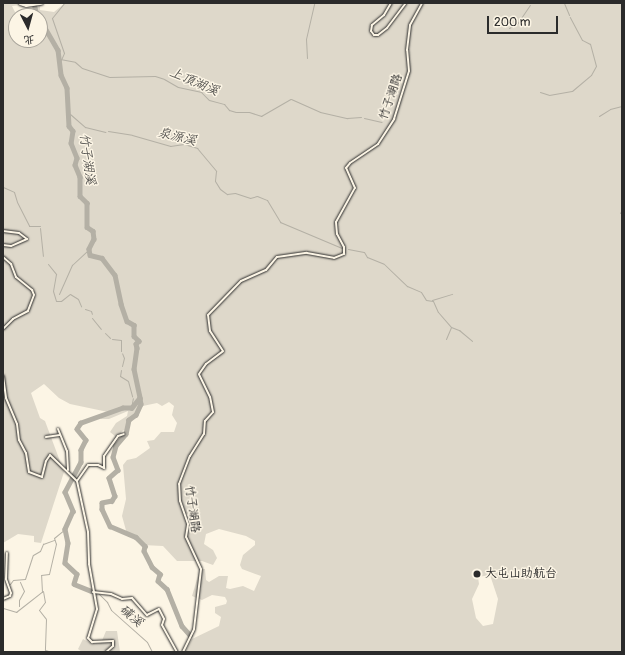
<!DOCTYPE html>
<meta charset="utf-8">
<style>
body{margin:0}
#map{position:relative;width:625px;height:655px;overflow:hidden;background:#fcf5e5;font-family:Pangolin,"LXGW WenKai TC",sans-serif}
div>[style]{position:absolute}
[style*='--x']{left:calc(var(--x)*1px);top:calc(var(--y)*1px);width:calc(var(--w)*1px);rotate:calc(var(--a)*1deg)}
.green>*{inset:0;background:#ded8ca}
.stream>*{height:1px;margin:-0.5px;padding:0 0.5px;transform-origin:0.5px;border-radius:0.5px;background:#b4b0a5}
.river>*{height:4.5px;margin:-2.25px;padding:0 2.25px;transform-origin:2.25px;border-radius:2.25px;background:#b4b0a5}
.roads{filter:drop-shadow(0 0 1px #2b2b2b) drop-shadow(0 0 1px #2b2b2b)}
.minor>*{height:2px;margin:-1px;padding:0 1px;transform-origin:1px;border-radius:1px;background:#fcf5e5}
.tertiary>*{height:2.5px;margin:-1.25px;padding:0 1.25px;transform-origin:1.25px;border-radius:1.25px;background:#fcf5e5}
.dots>*{width:11px;height:11px;translate:-50% -50%;box-sizing:border-box;border:2px solid #fcf5e5;border-radius:50%}
span{translate:-50% -50%;white-space:nowrap;text-align:center;line-height:1.15;-webkit-text-stroke:3px #fcf5e5;paint-order:stroke}
.street-label{font-size:12px;color:#2b2b2b}
.poi-label{font-size:12px;color:#2b2b2b}
.left{translate:0 -50%;text-align:left}
.water-label{font-size:13px;color:#545350;font-style:italic}
.frame{position:absolute;inset:0;border:4px solid #2b2b2b;pointer-events:none}
.north{position:absolute;left:8px;top:8px;width:40px;height:40px;box-sizing:border-box;background:#fcf5e5;border:1px solid #a8a49b;border-radius:50%;rotate:174deg;font-size:11px;font-weight:700;line-height:16px;text-align:center;color:#2b2b2b}
.north::after{content:'';display:block;margin:auto;width:14px;height:18px;background:#2b2b2b;clip-path:polygon(50% 0,100% 100%,50% 72%,0 100%)}
.scale{position:absolute;left:487px;top:16px;width:71px;height:18px;box-sizing:border-box;border:2px solid #2b2b2b;border-top:0;padding-left:5px;font-size:12px;line-height:14px;white-space:nowrap;color:#2b2b2b;-webkit-text-stroke:3px #fcf5e5;paint-order:stroke}
</style>
<div id="map">
<div class="green">
<i style="clip-path:polygon(evenodd,3px 3px,37px 3px,12px 6px,17px 16px,16px 40px,40px 40px,40px 16px,30px 16px,30px 8px,40px 6px,40px 10px,54px 12px,65px 3px,622px 3px,622px 652px,185px 652px,192px 639px,219px 626px,221px 617px,215px 613px,215px 607px,226px 604px,227px 601px,225px 597px,212px 595px,202px 600px,192px 596px,200px 569px,205px 569px,206px 580px,209px 582px,219px 576px,228px 576px,226px 588px,230px 589px,243px 586px,254px 591px,261px 576px,242px 569px,240px 565px,243px 555px,255px 545px,255px 541px,246px 536px,219px 529px,206px 534px,204px 544px,213px 550px,217px 558px,213px 565px,202px 561px,177px 561px,163px 546px,143px 545px,127px 534px,122px 516px,126px 499px,123px 465px,127px 460px,136px 458px,150px 448px,147px 441px,154px 440px,161px 432px,174px 432px,177px 423px,172px 415px,174px 406px,169px 402px,162px 406px,157px 403px,138px 407px,138px 415px,129px 421px,127px 429px,122px 431px,114px 445px,115px 436px,110px 432px,116px 423px,127px 416px,128px 411px,109px 419px,101px 419px,98px 415px,108px 412px,70px 404px,59px 398px,44px 384px,31px 393px,40px 418px,45px 421px,64px 472px,41px 543px,34px 542px,34px 536px,18px 534px,3px 543px,3px 3px,490px 575px,498px 599px,493px 624px,483px 626px,476px 618px,472px 599px,479px 584px,478px 577px,490px 575px)"></i>
<i style="clip-path:polygon(106px 631px,117px 631px,120px 652px,82px 652px,78px 649px,83px 639px,92px 644px,101px 643px)"></i>
</div>
<div class="stream">
<i style="--x:564;--y:3;--w:13;--a:67"></i>
<i style="--x:509;--y:28;--w:9;--a:-27"></i>
<i style="--x:517;--y:24;--w:23;--a:-56"></i>
<i style="--x:307;--y:58;--w:19;--a:-93"></i>
<i style="--x:306;--y:39;--w:37;--a:-77"></i>
<i style="--x:60;--y:59;--w:15;--a:11"></i>
<i style="--x:75;--y:62;--w:9;--a:41"></i>
<i style="--x:82;--y:68;--w:28;--a:18"></i>
<i style="--x:109;--y:77;--w:46;--a:-1.2"></i>
<i style="--x:155;--y:76;--w:9;--a:18"></i>
<i style="--x:164;--y:79;--w:16;--a:30"></i>
<i style="--x:178;--y:87;--w:24;--a:12"></i>
<i style="--x:201;--y:92;--w:11;--a:45"></i>
<i style="--x:209;--y:100;--w:16;--a:15"></i>
<i style="--x:224;--y:104;--w:8;--a:50"></i>
<i style="--x:229;--y:110;--w:7;--a:16"></i>
<i style="--x:236;--y:112;--w:13;--a:0"></i>
<i style="--x:249;--y:112;--w:13;--a:18"></i>
<i style="--x:261;--y:116;--w:34;--a:-30"></i>
<i style="--x:291;--y:99;--w:32;--a:24"></i>
<i style="--x:320;--y:112;--w:28;--a:13"></i>
<i style="--x:347;--y:118;--w:14;--a:-4"></i>
<i style="--x:60;--y:62;--w:10;--a:-66"></i>
<i style="--x:64;--y:53;--w:37;--a:-109"></i>
<i style="--x:52;--y:18;--w:19;--a:-51"></i>
<i style="--x:540;--y:92;--w:9;--a:18"></i>
<i style="--x:549;--y:95;--w:23;--a:-10"></i>
<i style="--x:572;--y:91;--w:25;--a:-40"></i>
<i style="--x:591;--y:75;--w:10;--a:-61"></i>
<i style="--x:596;--y:66;--w:23;--a:-105"></i>
<i style="--x:590;--y:44;--w:9;--a:-153"></i>
<i style="--x:582;--y:40;--w:26;--a:-118"></i>
<i style="--x:70;--y:114;--w:20;--a:41"></i>
<i style="--x:85;--y:127;--w:21;--a:14"></i>
<i style="--x:599;--y:116;--w:13;--a:-32"></i>
<i style="--x:610;--y:109;--w:12;--a:-14"></i>
<i style="--x:364;--y:118;--w:18;--a:13"></i>
<i style="--x:108;--y:131;--w:24;--a:9"></i>
<i style="--x:132;--y:135;--w:40;--a:16"></i>
<i style="--x:170;--y:146;--w:14;--a:-8"></i>
<i style="--x:184;--y:144;--w:14;--a:17"></i>
<i style="--x:197;--y:148;--w:30;--a:50"></i>
<i style="--x:216;--y:171;--w:10;--a:96"></i>
<i style="--x:215;--y:181;--w:9;--a:58"></i>
<i style="--x:220;--y:189;--w:9;--a:36"></i>
<i style="--x:227;--y:194;--w:8;--a:-7"></i>
<i style="--x:235;--y:193;--w:16;--a:18"></i>
<i style="--x:250;--y:198;--w:7;--a:-16"></i>
<i style="--x:257;--y:196;--w:11;--a:22"></i>
<i style="--x:267;--y:200;--w:26;--a:59"></i>
<i style="--x:280;--y:222;--w:67;--a:22.8"></i>
<i style="--x:3;--y:187;--w:12;--a:24"></i>
<i style="--x:14;--y:192;--w:10;--a:73"></i>
<i style="--x:17;--y:202;--w:27;--a:63"></i>
<i style="--x:29;--y:226;--w:11;--a:0"></i>
<i style="--x:620;--y:213;--w:4;--a:-63"></i>
<i style="--x:40;--y:228;--w:28;--a:84"></i>
<i style="--x:348;--y:249;--w:16;--a:11"></i>
<i style="--x:364;--y:252;--w:6;--a:59"></i>
<i style="--x:367;--y:257;--w:18;--a:22"></i>
<i style="--x:384;--y:264;--w:32;--a:44"></i>
<i style="--x:407;--y:286;--w:15;--a:23"></i>
<i style="--x:421;--y:292;--w:9;--a:58"></i>
<i style="--x:426;--y:300;--w:7;--a:8"></i>
<i style="--x:433;--y:301;--w:12;--a:66"></i>
<i style="--x:438;--y:312;--w:20;--a:49"></i>
<i style="--x:451;--y:327;--w:9;--a:21"></i>
<i style="--x:459;--y:330;--w:17;--a:40"></i>
<i style="--x:48;--y:264;--w:13;--a:51"></i>
<i style="--x:56;--y:274;--w:17;--a:100"></i>
<i style="--x:53;--y:291;--w:10;--a:73"></i>
<i style="--x:56;--y:301;--w:5;--a:0"></i>
<i style="--x:61;--y:301;--w:11;--a:-38"></i>
<i style="--x:70;--y:294;--w:9;--a:32"></i>
<i style="--x:78;--y:299;--w:8;--a:67"></i>
<i style="--x:59;--y:294;--w:32;--a:-66"></i>
<i style="--x:72;--y:265;--w:23;--a:-43"></i>
<i style="--x:432;--y:300;--w:21;--a:-17"></i>
<i style="--x:85;--y:309;--w:6;--a:18"></i>
<i style="--x:91;--y:311;--w:3;--a:72"></i>
<i style="--x:92;--y:318;--w:14;--a:51"></i>
<i style="--x:105;--y:333;--w:7;--a:45"></i>
<i style="--x:112;--y:339;--w:9;--a:6"></i>
<i style="--x:121;--y:340;--w:11;--a:90"></i>
<i style="--x:446;--y:339;--w:13;--a:-67"></i>
<i style="--x:122;--y:366;--w:8;--a:-76"></i>
<i style="--x:124;--y:358;--w:5;--a:-112"></i>
<i style="--x:121;--y:370;--w:6;--a:99"></i>
<i style="--x:120;--y:376;--w:9;--a:32"></i>
<i style="--x:128;--y:381;--w:16;--a:75"></i>
<i style="--x:131;--y:408;--w:10;--a:-79"></i>
<i style="--x:10;--y:584;--w:5;--a:-53"></i>
<i style="--x:13;--y:580;--w:12;--a:-5"></i>
<i style="--x:25;--y:579;--w:25;--a:-72"></i>
<i style="--x:33;--y:555;--w:8;--a:-30"></i>
<i style="--x:40;--y:551;--w:8;--a:-67"></i>
<i style="--x:43;--y:544;--w:12;--a:-20"></i>
<i style="--x:43;--y:591;--w:11;--a:80"></i>
<i style="--x:45;--y:602;--w:10;--a:127"></i>
<i style="--x:39;--y:610;--w:11;--a:52"></i>
<i style="--x:46;--y:619;--w:31;--a:92"></i>
<i style="--x:45;--y:650;--w:7;--a:16"></i>
<i style="--x:98;--y:593;--w:13;--a:45"></i>
<i style="--x:107;--y:602;--w:9;--a:63"></i>
<i style="--x:111;--y:610;--w:48;--a:41.6"></i>
<i style="--x:147;--y:642;--w:11;--a:63"></i>
<i style="--x:19;--y:606;--w:6;--a:-90"></i>
<i style="--x:19;--y:600;--w:10;--a:-61"></i>
<i style="--x:24;--y:591;--w:10;--a:-114"></i>
<i style="--x:3;--y:608;--w:14;--a:17"></i>
<i style="--x:16;--y:612;--w:33;--a:-38"></i>
<i style="--x:42;--y:592;--w:17;--a:-93"></i>
<i style="--x:41;--y:575;--w:8;--a:-7"></i>
<i style="--x:49;--y:574;--w:31;--a:-77"></i>
<i style="--x:56;--y:544;--w:6;--a:-108"></i>
<i style="--x:54;--y:538;--w:14;--a:-39"></i>
<i style="--x:3;--y:651;--w:2;--a:27"></i>
</div>
<div class="river">
<i style="--x:34;--y:3;--w:13;--a:77"></i>
<i style="--x:40;--y:19;--w:36;--a:60"></i>
<i style="--x:58;--y:50;--w:25;--a:83"></i>
<i style="--x:61;--y:75;--w:14;--a:65"></i>
<i style="--x:67;--y:88;--w:38;--a:87"></i>
<i style="--x:69;--y:126;--w:6;--a:51"></i>
<i style="--x:73;--y:131;--w:12;--a:99"></i>
<i style="--x:71;--y:143;--w:16;--a:68"></i>
<i style="--x:77;--y:158;--w:7;--a:106"></i>
<i style="--x:75;--y:165;--w:13;--a:67"></i>
<i style="--x:80;--y:177;--w:19;--a:90"></i>
<i style="--x:80;--y:196;--w:10;--a:45"></i>
<i style="--x:87;--y:203;--w:24;--a:90"></i>
<i style="--x:87;--y:227;--w:7;--a:34"></i>
<i style="--x:93;--y:231;--w:8;--a:83"></i>
<i style="--x:94;--y:239;--w:11;--a:117"></i>
<i style="--x:89;--y:249;--w:6;--a:81"></i>
<i style="--x:90;--y:255;--w:12;--a:14"></i>
<i style="--x:102;--y:258;--w:21;--a:53"></i>
<i style="--x:115;--y:275;--w:30;--a:78"></i>
<i style="--x:121;--y:304;--w:18;--a:71"></i>
<i style="--x:127;--y:321;--w:8;--a:30"></i>
<i style="--x:134;--y:325;--w:11;--a:90"></i>
<i style="--x:134;--y:336;--w:7;--a:45"></i>
<i style="--x:139;--y:341;--w:4;--a:135"></i>
<i style="--x:136;--y:344;--w:4;--a:76"></i>
<i style="--x:137;--y:348;--w:21;--a:98"></i>
<i style="--x:134;--y:369;--w:30;--a:78"></i>
<i style="--x:140;--y:398;--w:13;--a:129"></i>
<i style="--x:132;--y:408;--w:9;--a:180"></i>
<i style="--x:123;--y:408;--w:45;--a:160.3"></i>
<i style="--x:81;--y:423;--w:7;--a:124"></i>
<i style="--x:77;--y:429;--w:14;--a:51"></i>
<i style="--x:86;--y:440;--w:11;--a:117"></i>
<i style="--x:81;--y:450;--w:12;--a:90"></i>
<i style="--x:81;--y:462;--w:34;--a:118"></i>
<i style="--x:65;--y:492;--w:21;--a:67"></i>
<i style="--x:73;--y:511;--w:20;--a:114"></i>
<i style="--x:65;--y:529;--w:14;--a:78"></i>
<i style="--x:68;--y:543;--w:20;--a:99"></i>
<i style="--x:65;--y:563;--w:16;--a:43"></i>
<i style="--x:77;--y:574;--w:10;--a:107"></i>
<i style="--x:74;--y:584;--w:18;--a:22"></i>
<i style="--x:140;--y:398;--w:6;--a:81"></i>
<i style="--x:141;--y:404;--w:12;--a:114"></i>
<i style="--x:136;--y:415;--w:9;--a:144"></i>
<i style="--x:129;--y:420;--w:14;--a:102"></i>
<i style="--x:126;--y:434;--w:16;--a:130"></i>
<i style="--x:116;--y:446;--w:11;--a:105"></i>
<i style="--x:113;--y:457;--w:14;--a:69"></i>
<i style="--x:118;--y:470;--w:12;--a:138"></i>
<i style="--x:109;--y:478;--w:19;--a:72"></i>
<i style="--x:115;--y:496;--w:6;--a:121"></i>
<i style="--x:112;--y:501;--w:10;--a:169"></i>
<i style="--x:102;--y:503;--w:6;--a:90"></i>
<i style="--x:102;--y:509;--w:19;--a:65"></i>
<i style="--x:110;--y:526;--w:28;--a:23"></i>
<i style="--x:136;--y:537;--w:13;--a:45"></i>
<i style="--x:145;--y:546;--w:5;--a:101"></i>
<i style="--x:144;--y:551;--w:18;--a:63"></i>
<i style="--x:152;--y:567;--w:11;--a:41"></i>
<i style="--x:160;--y:574;--w:7;--a:106"></i>
<i style="--x:158;--y:581;--w:12;--a:42"></i>
<i style="--x:167;--y:589;--w:40;--a:68"></i>
<i style="--x:182;--y:626;--w:12;--a:48"></i>
</div>
<div class="roads">
<div class="minor">
<i style="--x:391;--y:3;--w:14;--a:120"></i>
<i style="--x:384;--y:15;--w:16;--a:140"></i>
<i style="--x:372;--y:25;--w:6;--a:99"></i>
<i style="--x:371;--y:31;--w:5;--a:53"></i>
<i style="--x:374;--y:35;--w:4;--a:0"></i>
<i style="--x:378;--y:35;--w:11;--a:-38"></i>
<i style="--x:387;--y:28;--w:31;--a:-53"></i>
<i style="--x:3;--y:231;--w:16;--a:7"></i>
<i style="--x:19;--y:233;--w:10;--a:37"></i>
<i style="--x:27;--y:239;--w:17;--a:156"></i>
<i style="--x:11;--y:246;--w:8;--a:-173"></i>
<i style="--x:3;--y:257;--w:11;--a:41"></i>
<i style="--x:11;--y:264;--w:14;--a:69"></i>
<i style="--x:16;--y:277;--w:21;--a:39"></i>
<i style="--x:32;--y:290;--w:5;--a:68"></i>
<i style="--x:34;--y:295;--w:17;--a:111"></i>
<i style="--x:28;--y:311;--w:17;--a:152"></i>
<i style="--x:13;--y:319;--w:14;--a:135"></i>
<i style="--x:3;--y:376;--w:22;--a:82"></i>
<i style="--x:6;--y:398;--w:28;--a:67"></i>
<i style="--x:17;--y:424;--w:16;--a:83"></i>
<i style="--x:19;--y:440;--w:15;--a:62"></i>
<i style="--x:26;--y:453;--w:19;--a:81"></i>
<i style="--x:29;--y:472;--w:14;--a:21"></i>
<i style="--x:42;--y:477;--w:16;--a:-76"></i>
<i style="--x:46;--y:461;--w:7;--a:-56"></i>
<i style="--x:50;--y:455;--w:37;--a:44"></i>
<i style="--x:77;--y:481;--w:52;--a:77.8"></i>
<i style="--x:88;--y:532;--w:32;--a:88"></i>
<i style="--x:89;--y:564;--w:46;--a:79.9"></i>
<i style="--x:97;--y:609;--w:30;--a:107"></i>
<i style="--x:88;--y:638;--w:6;--a:45"></i>
<i style="--x:92;--y:642;--w:21;--a:-3"></i>
<i style="--x:113;--y:641;--w:5;--a:90"></i>
<i style="--x:113;--y:646;--w:9;--a:139"></i>
<i style="--x:58;--y:429;--w:24;--a:68"></i>
<i style="--x:67;--y:451;--w:19;--a:87"></i>
<i style="--x:46;--y:437;--w:14;--a:-8"></i>
<i style="--x:77;--y:481;--w:19;--a:-55"></i>
<i style="--x:88;--y:465;--w:10;--a:0"></i>
<i style="--x:98;--y:465;--w:7;--a:27"></i>
<i style="--x:104;--y:468;--w:12;--a:-90"></i>
<i style="--x:104;--y:456;--w:24;--a:-55"></i>
<i style="--x:118;--y:436;--w:6;--a:-18"></i>
<i style="--x:93;--y:592;--w:18;--a:6"></i>
<i style="--x:111;--y:594;--w:12;--a:24"></i>
<i style="--x:122;--y:599;--w:10;--a:-6"></i>
<i style="--x:132;--y:598;--w:23;--a:49"></i>
<i style="--x:147;--y:615;--w:13;--a:-27"></i>
<i style="--x:159;--y:609;--w:11;--a:63"></i>
<i style="--x:164;--y:619;--w:6;--a:108"></i>
<i style="--x:162;--y:625;--w:31;--a:61"></i>
<i style="--x:3;--y:599;--w:8;--a:-23"></i>
<i style="--x:10;--y:596;--w:3;--a:-72"></i>
<i style="--x:11;--y:593;--w:15;--a:-110"></i>
<i style="--x:6;--y:579;--w:26;--a:-88"></i>
<i style="--x:183;--y:652;--w:25;--a:-64"></i>
<i style="--x:194;--y:629;--w:60;--a:-83.3"></i>
<i style="--x:201;--y:569;--w:35;--a:-115"></i>
<i style="--x:186;--y:537;--w:13;--a:-81"></i>
<i style="--x:188;--y:524;--w:24;--a:-109"></i>
<i style="--x:180;--y:501;--w:17;--a:-93"></i>
<i style="--x:179;--y:484;--w:30;--a:-69"></i>
<i style="--x:190;--y:456;--w:26;--a:-58"></i>
<i style="--x:204;--y:434;--w:13;--a:-86"></i>
<i style="--x:205;--y:421;--w:12;--a:-48"></i>
<i style="--x:213;--y:412;--w:15;--a:-101"></i>
<i style="--x:210;--y:397;--w:25;--a:-116"></i>
<i style="--x:199;--y:374;--w:12;--a:-55"></i>
<i style="--x:206;--y:364;--w:21;--a:-37"></i>
<i style="--x:223;--y:351;--w:24;--a:-123"></i>
<i style="--x:210;--y:331;--w:16;--a:-97"></i>
<i style="--x:208;--y:315;--w:47;--a:-45.9"></i>
<i style="--x:241;--y:281;--w:27;--a:-24"></i>
<i style="--x:266;--y:270;--w:17;--a:-50"></i>
<i style="--x:277;--y:257;--w:30;--a:-8"></i>
<i style="--x:307;--y:253;--w:27;--a:10"></i>
<i style="--x:334;--y:258;--w:11;--a:-22"></i>
<i style="--x:344;--y:254;--w:7;--a:-90"></i>
<i style="--x:344;--y:247;--w:15;--a:-118"></i>
<i style="--x:337;--y:234;--w:12;--a:-95"></i>
<i style="--x:336;--y:222;--w:39;--a:-61"></i>
<i style="--x:355;--y:188;--w:22;--a:-114"></i>
<i style="--x:346;--y:168;--w:6;--a:-51"></i>
<i style="--x:350;--y:163;--w:34;--a:-34"></i>
<i style="--x:378;--y:144;--w:30;--a:-57"></i>
<i style="--x:394;--y:119;--w:50;--a:-72.6"></i>
<i style="--x:409;--y:71;--w:21;--a:-95"></i>
<i style="--x:407;--y:50;--w:25;--a:-83"></i>
<i style="--x:410;--y:25;--w:25;--a:-61"></i>
</div>
<div class="tertiary">
<i style="--x:20;--y:3;--w:6;--a:18"></i>
<i style="--x:26;--y:5;--w:15;--a:-8"></i>
</div>
</div>
<div class="dots">
<i style="left:477px;top:574px;background:#2b2b2b"></i>
</div>
<div class="street-label">
<span style="left:391px;top:97px;rotate:-71deg">竹子湖路</span>
<span style="left:192px;top:509px;rotate:82deg">竹子湖路</span>
</div>
<div class="poi-label">
<span class="left" style="left:485px;top:574px">大屯山助航台</span>
</div>
<div class="water-label">
<span style="left:194px;top:82px;rotate:23deg">上頂湖溪</span>
<span style="left:177px;top:137px;rotate:13deg">泉源溪</span>
<span style="left:87px;top:159px;rotate:82deg">竹子湖溪</span>
<span style="left:131px;top:616px;rotate:41deg">磺溪</span>
</div>
<div class="frame"></div>
<div class="north">北</div>
<div class="scale">200 m</div>
</div>
